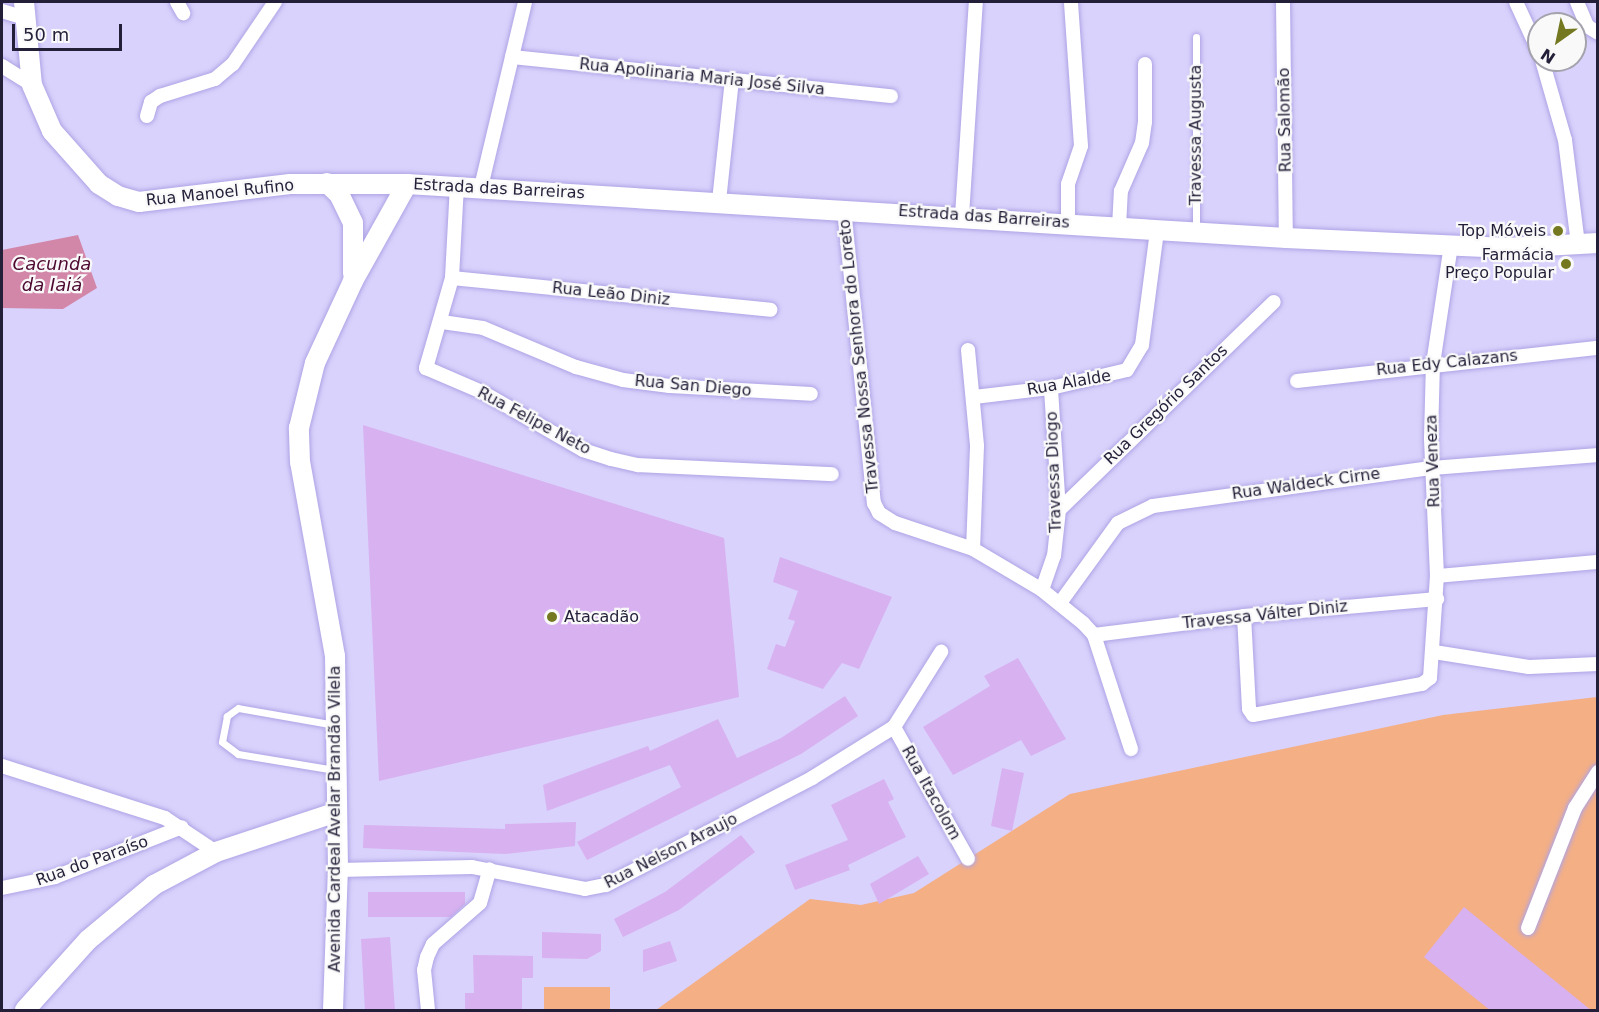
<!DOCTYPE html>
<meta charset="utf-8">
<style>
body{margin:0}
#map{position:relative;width:1599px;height:1012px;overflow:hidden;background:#d9d2fc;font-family:"DejaVu Sans",sans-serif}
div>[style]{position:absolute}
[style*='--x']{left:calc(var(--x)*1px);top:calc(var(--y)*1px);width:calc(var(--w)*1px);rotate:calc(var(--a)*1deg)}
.green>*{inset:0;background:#f4af85}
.water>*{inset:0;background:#d286a8}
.building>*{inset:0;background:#d8b1f0}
.roads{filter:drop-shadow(0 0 2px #afa3e5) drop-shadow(0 0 2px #afa3e5)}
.service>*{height:7px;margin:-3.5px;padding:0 3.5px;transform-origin:3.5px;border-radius:3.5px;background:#fff}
.minor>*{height:14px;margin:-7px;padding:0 7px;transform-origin:7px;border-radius:7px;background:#fff}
.secondary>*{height:20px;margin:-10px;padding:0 10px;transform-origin:10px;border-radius:10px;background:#fff}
.dots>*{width:16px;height:16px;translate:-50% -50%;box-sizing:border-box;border:3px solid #f9f9f9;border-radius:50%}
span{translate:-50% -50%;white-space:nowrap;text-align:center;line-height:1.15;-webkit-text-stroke:4.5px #f9f9f9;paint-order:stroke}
.street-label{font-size:16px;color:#241f39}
.poi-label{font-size:16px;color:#241f39}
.right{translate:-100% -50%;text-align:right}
.left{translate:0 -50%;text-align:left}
.water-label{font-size:18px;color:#4e0930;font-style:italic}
.frame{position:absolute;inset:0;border:3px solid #241f39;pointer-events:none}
.north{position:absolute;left:1527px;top:12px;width:60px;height:60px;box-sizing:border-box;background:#f9f9f9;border:2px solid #a4a2ac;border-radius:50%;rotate:213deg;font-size:16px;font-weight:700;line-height:24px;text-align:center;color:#241f39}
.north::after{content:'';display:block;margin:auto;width:21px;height:27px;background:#747820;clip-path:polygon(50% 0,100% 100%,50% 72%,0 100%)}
.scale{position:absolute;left:12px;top:24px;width:110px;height:27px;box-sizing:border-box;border:3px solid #241f39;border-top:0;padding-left:8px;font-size:18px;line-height:21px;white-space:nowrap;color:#241f39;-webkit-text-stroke:4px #f9f9f9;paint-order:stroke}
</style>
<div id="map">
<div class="green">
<i style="clip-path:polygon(1597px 697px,1597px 1010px,656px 1010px,810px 899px,861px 905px,914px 893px,1070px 794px,1443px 715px)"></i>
<i style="clip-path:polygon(544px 987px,610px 987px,610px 1010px,544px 1010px)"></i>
</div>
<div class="water">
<i style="clip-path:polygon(78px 235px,97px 288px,63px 309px,2px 308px,2px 250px)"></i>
</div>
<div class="building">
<i style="clip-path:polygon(363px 425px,724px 538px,739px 697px,379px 781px)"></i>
<i style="clip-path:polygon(780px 557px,892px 597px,859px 669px,842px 663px,823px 689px,767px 669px,776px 644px,785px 647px,795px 621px,788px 619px,798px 591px,773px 582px)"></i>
<i style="clip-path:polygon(1018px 658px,1066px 739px,1031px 756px,1021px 740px,953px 775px,923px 727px,990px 686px,984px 676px)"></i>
<i style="clip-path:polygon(845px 696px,858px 716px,801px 754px,587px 860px,577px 842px,681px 787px,670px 765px,547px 811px,543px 785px,648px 746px,650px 751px,718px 719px,737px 758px,781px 738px)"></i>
<i style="clip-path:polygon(1002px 768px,1024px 773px,1012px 831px,991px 826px)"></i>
<i style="clip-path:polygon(884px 779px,894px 799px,888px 802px,906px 837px,848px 865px,850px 870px,795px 890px,785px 865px,848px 840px,831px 805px)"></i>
<i style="clip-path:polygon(576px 822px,575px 846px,505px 854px,363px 848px,364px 825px,505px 829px,505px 824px)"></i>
<i style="clip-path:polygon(741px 835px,755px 852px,679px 910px,623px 937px,614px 919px,665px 892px)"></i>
<i style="clip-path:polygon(918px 856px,929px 874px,879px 904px,870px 884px)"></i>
<i style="clip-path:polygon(368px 892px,465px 892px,465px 904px,451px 917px,368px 917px)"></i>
<i style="clip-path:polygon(1464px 907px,1592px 1011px,1491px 1011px,1424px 957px)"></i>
<i style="clip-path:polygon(542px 932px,601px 934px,601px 951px,587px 959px,542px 958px)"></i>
<i style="clip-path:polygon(390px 937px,395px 1011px,365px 1011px,361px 939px)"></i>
<i style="clip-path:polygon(670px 941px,677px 961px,643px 972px,643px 950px)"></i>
<i style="clip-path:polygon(473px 955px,533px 956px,533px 978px,522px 978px,522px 1011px,465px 1011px,465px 993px,474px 993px)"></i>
</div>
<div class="roads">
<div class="service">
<i style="--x:1196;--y:231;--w:194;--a:-90"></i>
<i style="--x:335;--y:725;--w:98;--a:-170.1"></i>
<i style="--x:238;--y:708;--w:14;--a:144"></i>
<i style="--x:227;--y:716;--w:26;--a:101"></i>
<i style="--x:222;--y:742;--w:20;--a:37"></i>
<i style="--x:238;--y:754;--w:98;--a:9.4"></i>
</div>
<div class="minor">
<i style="--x:177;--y:2;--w:13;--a:61"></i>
<i style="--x:1283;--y:2;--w:236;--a:89.3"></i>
<i style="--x:1516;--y:2;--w:55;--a:65.3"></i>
<i style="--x:1577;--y:2;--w:26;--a:67"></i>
<i style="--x:1587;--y:26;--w:13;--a:32"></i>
<i style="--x:2;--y:11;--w:24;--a:17"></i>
<i style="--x:512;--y:57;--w:381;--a:5.9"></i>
<i style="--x:1542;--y:60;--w:83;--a:74"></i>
<i style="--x:1565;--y:140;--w:106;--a:82.9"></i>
<i style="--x:2;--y:66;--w:36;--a:32"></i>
<i style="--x:147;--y:116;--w:15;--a:-74"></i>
<i style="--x:151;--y:102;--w:11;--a:-34"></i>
<i style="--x:160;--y:96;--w:58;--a:-17.2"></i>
<i style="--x:215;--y:79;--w:23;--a:-40"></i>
<i style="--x:233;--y:64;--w:75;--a:-55.9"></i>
<i style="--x:457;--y:185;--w:93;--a:93.1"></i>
<i style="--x:452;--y:278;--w:94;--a:106.1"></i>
<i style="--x:426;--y:368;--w:63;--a:23.3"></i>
<i style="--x:484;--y:393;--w:114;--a:29.9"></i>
<i style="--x:583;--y:450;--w:29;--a:18"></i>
<i style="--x:611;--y:459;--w:28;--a:13"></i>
<i style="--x:638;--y:465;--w:194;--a:2.7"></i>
<i style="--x:481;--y:187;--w:190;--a:-76.6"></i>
<i style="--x:719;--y:201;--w:122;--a:-83.9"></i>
<i style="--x:844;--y:209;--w:296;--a:84.2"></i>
<i style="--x:874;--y:503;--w:11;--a:63"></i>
<i style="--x:879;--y:513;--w:19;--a:32"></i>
<i style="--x:895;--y:523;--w:82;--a:18.4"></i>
<i style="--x:973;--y:549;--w:80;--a:30.7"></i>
<i style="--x:1042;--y:590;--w:53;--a:38.8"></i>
<i style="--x:1083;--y:623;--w:16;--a:47"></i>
<i style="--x:1094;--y:635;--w:120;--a:72"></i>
<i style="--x:962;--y:216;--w:214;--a:-86.3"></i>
<i style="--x:1068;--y:222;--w:38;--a:-90"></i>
<i style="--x:1068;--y:184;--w:40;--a:-71.1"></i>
<i style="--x:1081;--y:146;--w:144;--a:-94"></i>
<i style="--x:1119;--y:227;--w:36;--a:-87"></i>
<i style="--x:1121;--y:191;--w:52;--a:-66.4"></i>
<i style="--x:1142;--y:143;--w:21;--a:-82"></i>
<i style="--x:1145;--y:122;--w:58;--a:-90"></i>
<i style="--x:452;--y:278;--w:320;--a:5.7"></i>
<i style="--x:442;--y:322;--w:41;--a:8.3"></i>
<i style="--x:483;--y:328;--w:101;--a:22.8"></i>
<i style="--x:576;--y:367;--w:49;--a:15.5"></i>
<i style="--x:623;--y:380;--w:47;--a:7.3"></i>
<i style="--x:670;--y:386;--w:141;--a:3.2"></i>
<i style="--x:968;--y:350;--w:96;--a:84.6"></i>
<i style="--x:977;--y:446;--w:103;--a:92.2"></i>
<i style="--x:1297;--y:381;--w:303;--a:-6.3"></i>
<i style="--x:974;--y:397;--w:78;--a:-6.7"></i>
<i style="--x:1051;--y:388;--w:78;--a:-13.3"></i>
<i style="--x:1127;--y:370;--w:29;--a:-59"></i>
<i style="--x:1142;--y:345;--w:115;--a:-82.5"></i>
<i style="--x:1059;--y:510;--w:299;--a:-44.1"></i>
<i style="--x:1437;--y:576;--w:162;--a:-5"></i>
<i style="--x:1042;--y:590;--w:36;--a:-71"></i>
<i style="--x:1054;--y:556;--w:46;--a:-83.8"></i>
<i style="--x:1059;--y:510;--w:122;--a:-93.8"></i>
<i style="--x:1060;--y:603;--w:99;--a:-54.1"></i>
<i style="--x:1118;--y:523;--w:39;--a:-26"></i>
<i style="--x:1153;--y:506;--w:282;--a:-7.8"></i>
<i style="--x:1432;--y:468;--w:167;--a:-4.5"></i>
<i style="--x:1244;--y:616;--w:93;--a:86.9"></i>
<i style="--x:1249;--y:709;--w:7;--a:56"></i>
<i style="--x:1253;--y:715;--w:172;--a:-10.4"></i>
<i style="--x:1422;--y:684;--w:10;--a:-37"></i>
<i style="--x:1430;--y:678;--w:102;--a:-86.1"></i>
<i style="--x:1437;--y:576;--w:138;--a:-92.5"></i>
<i style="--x:1431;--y:438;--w:74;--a:-88.5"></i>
<i style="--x:1433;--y:364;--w:120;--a:-81.4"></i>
<i style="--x:1094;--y:635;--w:151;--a:-7.2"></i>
<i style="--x:1244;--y:616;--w:194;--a:-5"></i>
<i style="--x:1434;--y:652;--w:96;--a:9"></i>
<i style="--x:1529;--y:667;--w:69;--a:-2.5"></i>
<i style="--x:894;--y:727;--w:151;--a:60.7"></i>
<i style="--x:2;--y:766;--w:171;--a:17.7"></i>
<i style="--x:165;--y:818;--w:61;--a:33.7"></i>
<i style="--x:338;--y:870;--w:134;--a:-1.3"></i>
<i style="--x:472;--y:867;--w:115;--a:11"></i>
<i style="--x:585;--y:889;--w:21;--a:-11"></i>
<i style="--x:606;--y:885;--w:232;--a:-27.4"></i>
<i style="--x:812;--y:778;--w:97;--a:-31.9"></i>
<i style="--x:894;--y:727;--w:89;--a:-57.9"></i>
<i style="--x:2;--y:888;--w:54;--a:-11.7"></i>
<i style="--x:55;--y:877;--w:136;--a:-21.5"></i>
<i style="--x:1528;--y:928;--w:129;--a:-68.6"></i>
<i style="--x:1575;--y:808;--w:43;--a:-57.4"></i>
<i style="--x:428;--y:1010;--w:40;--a:-95.7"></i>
<i style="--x:424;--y:970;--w:13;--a:-77"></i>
<i style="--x:427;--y:957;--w:14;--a:-65"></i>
<i style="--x:433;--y:944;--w:62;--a:-41.1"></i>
<i style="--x:480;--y:903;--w:35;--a:-74"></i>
</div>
<div class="secondary">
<i style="--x:24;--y:2;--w:83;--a:84.5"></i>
<i style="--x:32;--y:85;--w:50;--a:66.5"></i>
<i style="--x:52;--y:131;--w:71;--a:48.4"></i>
<i style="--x:99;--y:184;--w:22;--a:32"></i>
<i style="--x:118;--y:196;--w:22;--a:16"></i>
<i style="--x:139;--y:202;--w:152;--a:-6.8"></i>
<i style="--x:290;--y:184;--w:117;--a:0"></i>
<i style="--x:407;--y:184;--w:881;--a:3.52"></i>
<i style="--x:1286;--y:238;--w:221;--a:2.6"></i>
<i style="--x:1507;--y:248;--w:91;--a:-3.1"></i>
<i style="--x:327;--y:183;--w:16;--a:43"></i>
<i style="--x:339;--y:194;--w:32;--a:64"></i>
<i style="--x:353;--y:223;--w:51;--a:90"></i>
<i style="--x:25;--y:1010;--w:94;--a:-48"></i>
<i style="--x:88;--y:940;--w:86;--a:-39.8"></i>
<i style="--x:154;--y:885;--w:70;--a:-28"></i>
<i style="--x:216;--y:852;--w:127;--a:-18.3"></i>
<i style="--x:333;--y:1010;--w:140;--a:-88"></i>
<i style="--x:338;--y:870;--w:214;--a:-90.8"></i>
<i style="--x:335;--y:656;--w:197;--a:-100.2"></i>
<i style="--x:300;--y:462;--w:34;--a:-92"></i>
<i style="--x:299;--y:428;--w:67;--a:-76.2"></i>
<i style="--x:315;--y:363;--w:90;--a:-65.1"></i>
<i style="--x:353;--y:281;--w:111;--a:-60.9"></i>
</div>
</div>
<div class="dots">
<i style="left:1558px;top:231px;background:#747820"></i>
<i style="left:1566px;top:264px;background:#747820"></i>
<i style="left:552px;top:617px;background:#747820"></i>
</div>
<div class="street-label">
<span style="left:702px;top:77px;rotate:6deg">Rua Apolinaria Maria José Silva</span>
<span style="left:1285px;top:120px;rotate:-91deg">Rua Salomão</span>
<span style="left:1196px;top:135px;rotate:-90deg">Travessa Augusta</span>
<span style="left:499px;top:189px;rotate:3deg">Estrada das Barreiras</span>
<span style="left:220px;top:193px;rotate:-6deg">Rua Manoel Rufino</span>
<span style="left:984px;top:217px;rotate:4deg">Estrada das Barreiras</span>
<span style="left:611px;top:294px;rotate:6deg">Rua Leão Diniz</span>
<span style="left:859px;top:356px;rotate:-96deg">Travessa Nossa Senhora do Loreto</span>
<span style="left:1447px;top:363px;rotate:-6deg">Rua Edy Calazans</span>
<span style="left:1069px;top:383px;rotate:-10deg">Rua Alalde</span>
<span style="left:693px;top:386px;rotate:5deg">Rua San Diego</span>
<span style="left:1166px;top:405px;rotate:-44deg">Rua Gregório Santos</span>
<span style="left:534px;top:421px;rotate:28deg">Rua Felipe Neto</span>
<span style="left:1433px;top:461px;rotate:-92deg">Rua Veneza</span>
<span style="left:1054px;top:472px;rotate:-92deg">Travessa Diogo</span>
<span style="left:1306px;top:484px;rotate:-8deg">Rua Waldeck Cirne</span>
<span style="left:1265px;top:615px;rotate:-6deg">Travessa Válter Diniz</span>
<span style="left:931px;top:793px;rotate:61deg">Rua Itacolom</span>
<span style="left:335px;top:819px;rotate:-90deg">Avenida Cardeal Avelar Brandão Vilela</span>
<span style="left:671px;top:851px;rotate:-27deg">Rua Nelson Araujo</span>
<span style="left:92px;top:861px;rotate:-20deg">Rua do Paraíso</span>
</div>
<div class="poi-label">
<span class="right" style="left:1546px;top:231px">Top Móveis</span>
<span class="right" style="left:1554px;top:264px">Farmácia<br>Preço Popular</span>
<span class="left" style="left:564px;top:617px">Atacadão</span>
</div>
<div class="water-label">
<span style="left:52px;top:275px">Cacunda<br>da Iaiá</span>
</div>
<div class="frame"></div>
<div class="north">N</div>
<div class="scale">50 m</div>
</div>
